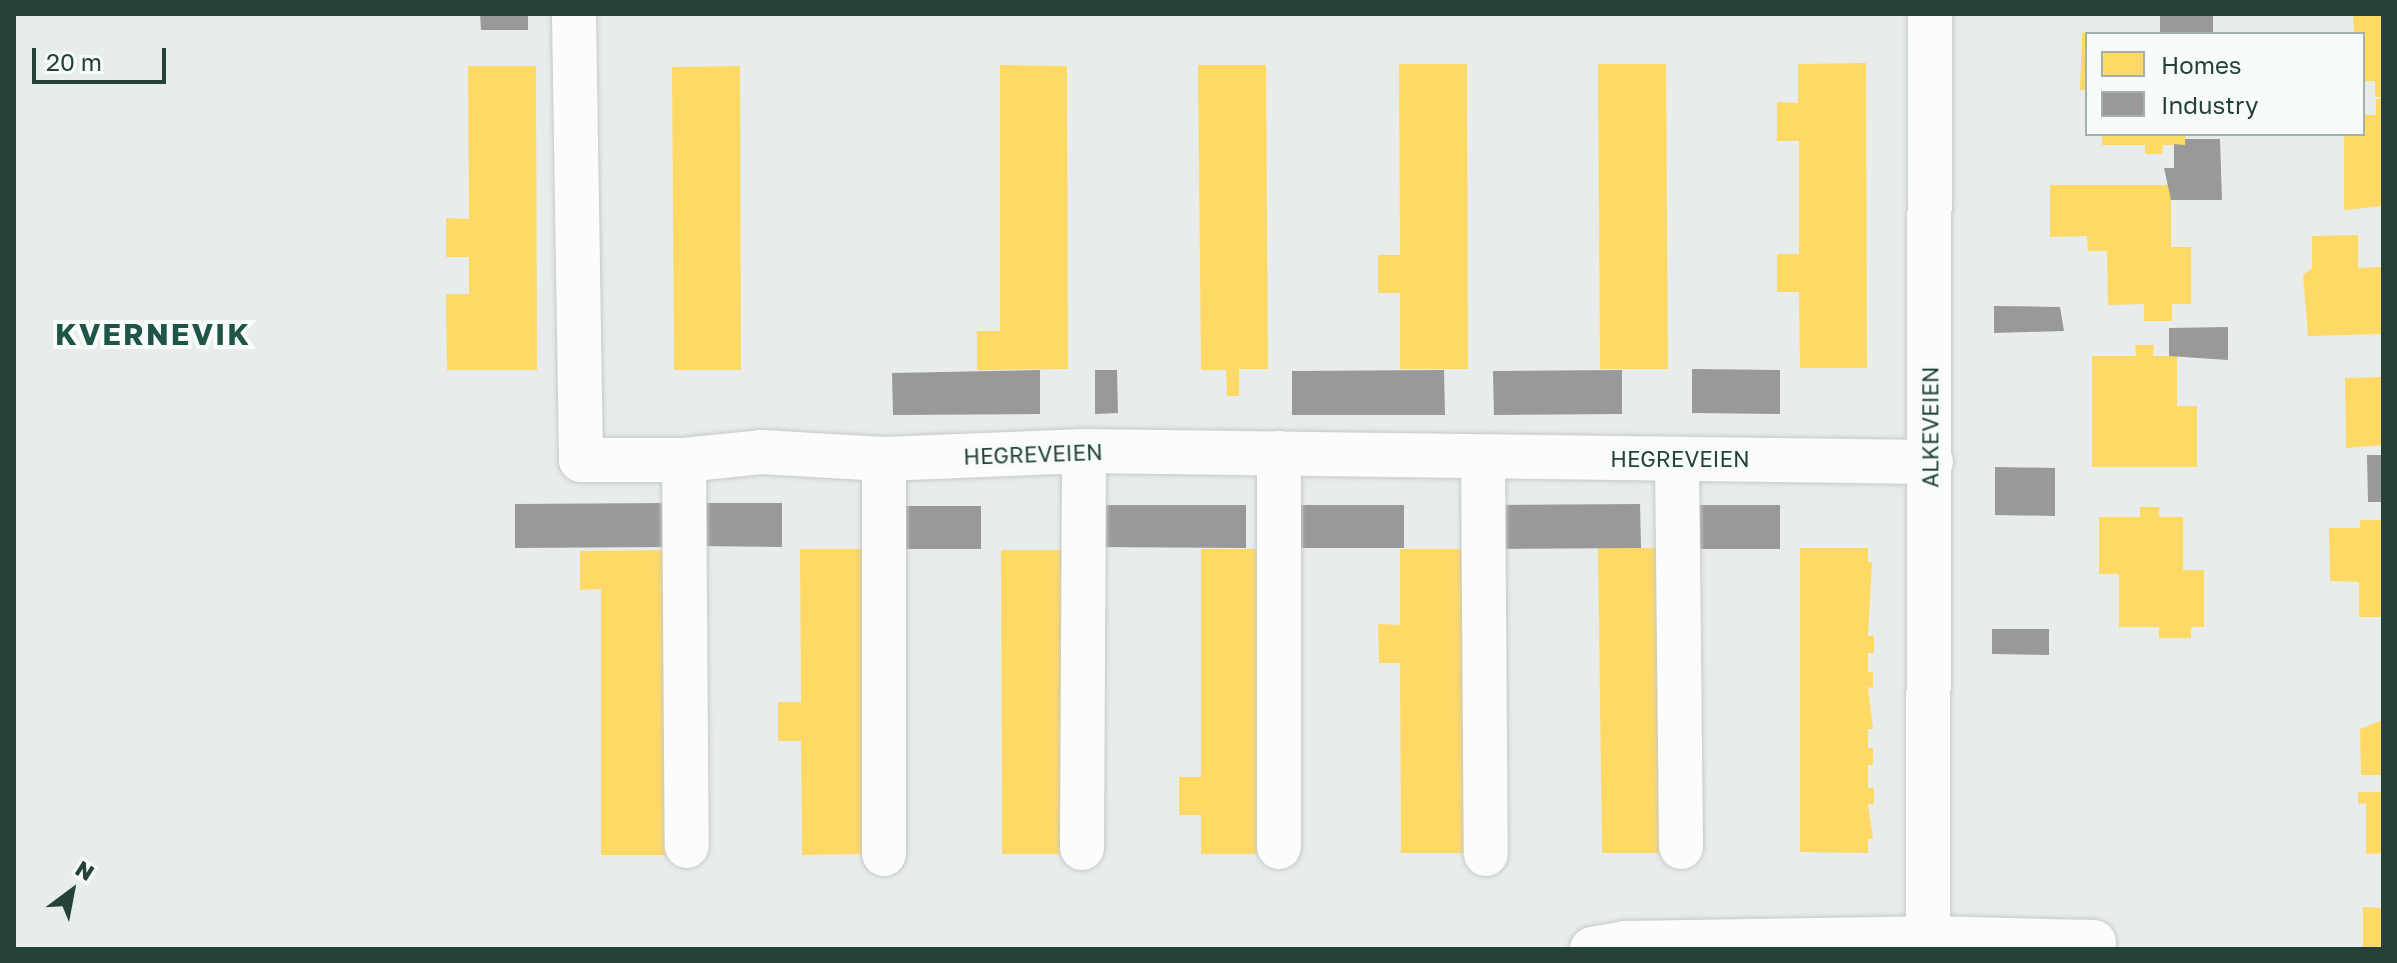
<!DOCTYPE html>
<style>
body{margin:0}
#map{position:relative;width:2397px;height:963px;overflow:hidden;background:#e8edeb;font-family:"Golos Text",sans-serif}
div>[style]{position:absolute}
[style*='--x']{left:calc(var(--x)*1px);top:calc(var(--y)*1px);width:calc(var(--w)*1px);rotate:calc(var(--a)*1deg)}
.homes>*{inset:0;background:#ffd966}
.industry>*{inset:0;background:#999}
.roads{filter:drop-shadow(0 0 2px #c5cac8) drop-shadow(0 0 2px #c5cac8)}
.minor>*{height:44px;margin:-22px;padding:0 22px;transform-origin:22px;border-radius:22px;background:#fcfcfc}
span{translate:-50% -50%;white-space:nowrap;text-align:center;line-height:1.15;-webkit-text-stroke:8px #f7fbf9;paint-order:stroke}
.street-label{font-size:22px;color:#24423a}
.district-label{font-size:30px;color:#1f5548;font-weight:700;letter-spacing:2px}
.frame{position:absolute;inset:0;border:16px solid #24423a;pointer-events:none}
.legend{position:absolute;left:2085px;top:32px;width:280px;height:104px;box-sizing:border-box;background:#f7fbf9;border:2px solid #a3b1ad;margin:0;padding:10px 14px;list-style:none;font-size:24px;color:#24423a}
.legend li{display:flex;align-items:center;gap:16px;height:40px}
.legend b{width:40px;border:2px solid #a3b1ad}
.north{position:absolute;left:32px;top:851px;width:80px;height:80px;-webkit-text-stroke:6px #f7fbf9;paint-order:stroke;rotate:32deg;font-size:22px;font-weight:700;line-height:32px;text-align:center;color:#24423a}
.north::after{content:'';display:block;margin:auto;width:28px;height:36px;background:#24423a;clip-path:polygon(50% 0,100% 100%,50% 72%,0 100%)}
.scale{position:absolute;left:32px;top:48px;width:134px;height:36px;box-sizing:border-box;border:4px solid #24423a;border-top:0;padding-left:10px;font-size:24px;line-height:28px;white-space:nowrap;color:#24423a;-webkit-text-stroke:6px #f7fbf9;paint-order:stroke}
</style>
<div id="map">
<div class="homes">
<i style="clip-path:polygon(2353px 14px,2383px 14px,2383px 97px,2375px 97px,2375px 81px,2363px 81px,2363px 34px,2354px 34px)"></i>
<i style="clip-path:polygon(2082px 33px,2087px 33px,2087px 90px,2080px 90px)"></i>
<i style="clip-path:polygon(1866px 63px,1867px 368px,1800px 368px,1799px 292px,1777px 292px,1777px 254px,1799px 254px,1799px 141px,1777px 141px,1777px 102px,1798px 103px,1798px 64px)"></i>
<i style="clip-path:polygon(1399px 64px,1467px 64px,1468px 369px,1400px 369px,1400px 293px,1378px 293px,1378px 255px,1400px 255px)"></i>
<i style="clip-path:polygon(1598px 64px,1666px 64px,1668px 369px,1600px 369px)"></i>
<i style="clip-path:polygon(1000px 65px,1067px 66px,1068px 369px,977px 370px,977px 331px,1000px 331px)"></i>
<i style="clip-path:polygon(1198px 65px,1266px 65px,1268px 369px,1239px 369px,1239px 396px,1227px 396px,1226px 370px,1201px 370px)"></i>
<i style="clip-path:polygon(468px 66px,536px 66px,537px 370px,447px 370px,446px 294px,469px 294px,469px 257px,446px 257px,446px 218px,469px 219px)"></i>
<i style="clip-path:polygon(740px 66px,741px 370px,674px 370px,672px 67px)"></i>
<i style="clip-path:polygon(2376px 99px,2383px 99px,2383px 206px,2344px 210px,2344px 134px,2363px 134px,2363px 115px,2376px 115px)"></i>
<i style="clip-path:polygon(2102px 134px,2185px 134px,2185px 145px,2163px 145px,2162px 154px,2145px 154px,2145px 145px,2102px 145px)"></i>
<i style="clip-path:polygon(2050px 185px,2171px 185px,2171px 247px,2191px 247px,2191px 304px,2172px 304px,2172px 321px,2144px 321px,2144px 304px,2108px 305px,2107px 251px,2088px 251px,2087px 236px,2050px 237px)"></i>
<i style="clip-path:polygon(2358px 235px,2358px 268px,2383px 267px,2383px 334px,2308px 336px,2303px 275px,2312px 268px,2312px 236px)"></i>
<i style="clip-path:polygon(2135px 345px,2154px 345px,2153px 356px,2177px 356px,2177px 406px,2197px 406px,2197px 467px,2092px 467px,2092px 356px,2136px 356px)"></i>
<i style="clip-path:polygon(2383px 377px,2383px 445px,2346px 448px,2345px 378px)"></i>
<i style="clip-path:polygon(2140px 507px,2159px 507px,2159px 517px,2183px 517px,2183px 570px,2204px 570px,2204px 627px,2191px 627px,2191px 638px,2159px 638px,2159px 627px,2119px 627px,2119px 574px,2099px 574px,2099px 517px,2140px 517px)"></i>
<i style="clip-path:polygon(2360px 520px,2383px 520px,2383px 617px,2359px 617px,2359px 582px,2330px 581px,2329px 528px,2360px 528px)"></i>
<i style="clip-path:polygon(1598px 548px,1668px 548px,1669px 853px,1602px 853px)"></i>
<i style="clip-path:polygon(1800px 548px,1868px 548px,1868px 562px,1872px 562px,1868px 636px,1874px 636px,1874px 653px,1868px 653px,1868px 672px,1873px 672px,1873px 688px,1868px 687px,1873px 729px,1868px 729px,1868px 748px,1873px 748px,1873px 765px,1868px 765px,1868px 788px,1874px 788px,1874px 804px,1868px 804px,1873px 839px,1868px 839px,1868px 853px,1800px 852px)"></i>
<i style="clip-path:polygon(800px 549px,868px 549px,870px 854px,802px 855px,801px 741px,778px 741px,778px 702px,801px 702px)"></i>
<i style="clip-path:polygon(1201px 549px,1268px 549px,1268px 854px,1201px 854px,1201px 815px,1179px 815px,1179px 777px,1201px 777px)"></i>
<i style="clip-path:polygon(1400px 549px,1468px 549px,1468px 853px,1401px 853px,1400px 663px,1379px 663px,1378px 624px,1400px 625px)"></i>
<i style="clip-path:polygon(669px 550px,669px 855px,601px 855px,601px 589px,580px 590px,580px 551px)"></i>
<i style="clip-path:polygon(1001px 550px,1068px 550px,1069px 854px,1002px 854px)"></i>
<i style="clip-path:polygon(2383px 720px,2383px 775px,2361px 775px,2360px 729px)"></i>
<i style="clip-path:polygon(2358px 792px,2383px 792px,2383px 853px,2366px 854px,2366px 803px,2358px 804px)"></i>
<i style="clip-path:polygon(2363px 907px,2383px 908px,2383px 949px,2363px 949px)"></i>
</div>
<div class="industry">
<i style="clip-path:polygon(480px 14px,528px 14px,528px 30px,481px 30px)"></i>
<i style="clip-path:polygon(2160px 14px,2213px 14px,2213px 34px,2160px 33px)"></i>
<i style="clip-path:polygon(2185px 139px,2220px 139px,2222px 200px,2171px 200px,2164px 168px,2174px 168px,2174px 144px,2185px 145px)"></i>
<i style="clip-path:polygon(1994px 306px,2060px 307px,2064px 331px,1994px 333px)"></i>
<i style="clip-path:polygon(2228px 327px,2228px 360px,2169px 356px,2169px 328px)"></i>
<i style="clip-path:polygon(1692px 369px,1780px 370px,1780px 414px,1692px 413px)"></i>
<i style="clip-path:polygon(1040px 370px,1040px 414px,893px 415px,892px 373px)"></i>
<i style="clip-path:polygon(1095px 370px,1117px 370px,1118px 413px,1095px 414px)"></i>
<i style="clip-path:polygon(1444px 370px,1445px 415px,1292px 415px,1292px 371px)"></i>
<i style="clip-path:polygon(1622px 370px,1622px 414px,1494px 415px,1493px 371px)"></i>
<i style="clip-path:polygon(2367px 455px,2383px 455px,2383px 502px,2368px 502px)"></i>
<i style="clip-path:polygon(1995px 467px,2055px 468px,2055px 516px,1995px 515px)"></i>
<i style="clip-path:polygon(667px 503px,667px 547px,515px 548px,515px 504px)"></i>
<i style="clip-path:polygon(694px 503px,782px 503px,782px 547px,694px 546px)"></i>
<i style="clip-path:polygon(1640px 504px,1641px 548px,1492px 549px,1491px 505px)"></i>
<i style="clip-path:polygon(1095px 505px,1246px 505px,1246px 548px,1095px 547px)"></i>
<i style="clip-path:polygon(1293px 505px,1404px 505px,1404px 548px,1293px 548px)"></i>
<i style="clip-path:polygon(1693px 505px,1780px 505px,1780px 549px,1694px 549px)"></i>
<i style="clip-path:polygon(895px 506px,981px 506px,981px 549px,895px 549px)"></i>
<i style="clip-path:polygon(1992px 629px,2049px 629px,2049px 655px,1992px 654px)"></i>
</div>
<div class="roads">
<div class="minor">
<i style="--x:574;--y:14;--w:446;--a:89.1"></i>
<i style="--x:581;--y:460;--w:103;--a:0"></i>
<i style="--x:684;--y:460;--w:77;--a:-5.9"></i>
<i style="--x:761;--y:452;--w:123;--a:3.3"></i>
<i style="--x:884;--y:459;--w:200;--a:-2.3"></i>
<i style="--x:1084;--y:451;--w:847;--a:0.74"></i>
<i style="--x:1279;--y:453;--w:394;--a:90"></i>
<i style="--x:1483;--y:457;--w:397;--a:89.6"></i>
<i style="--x:884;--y:459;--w:395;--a:90"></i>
<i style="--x:1677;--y:459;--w:388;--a:89.4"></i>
<i style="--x:684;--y:460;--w:386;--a:89.6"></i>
<i style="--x:1082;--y:848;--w:397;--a:-89.7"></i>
<i style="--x:1928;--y:938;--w:924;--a:-89.88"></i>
<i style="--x:1592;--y:949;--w:34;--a:-10"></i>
<i style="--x:1625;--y:943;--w:303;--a:-0.9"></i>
<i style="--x:1928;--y:938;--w:166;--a:1.4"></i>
</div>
</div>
<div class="street-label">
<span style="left:1930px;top:427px;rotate:-90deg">ALKEVEIEN</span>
<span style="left:1033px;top:454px;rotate:-2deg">HEGREVEIEN</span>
<span style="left:1680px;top:459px">HEGREVEIEN</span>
</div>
<div class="district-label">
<span style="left:153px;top:334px">KVERNEVIK</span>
</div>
<div class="frame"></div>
<ul class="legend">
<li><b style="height:22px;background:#ffd966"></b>Homes</li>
<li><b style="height:22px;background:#999"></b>Industry</li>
</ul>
<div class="north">N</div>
<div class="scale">20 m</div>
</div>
